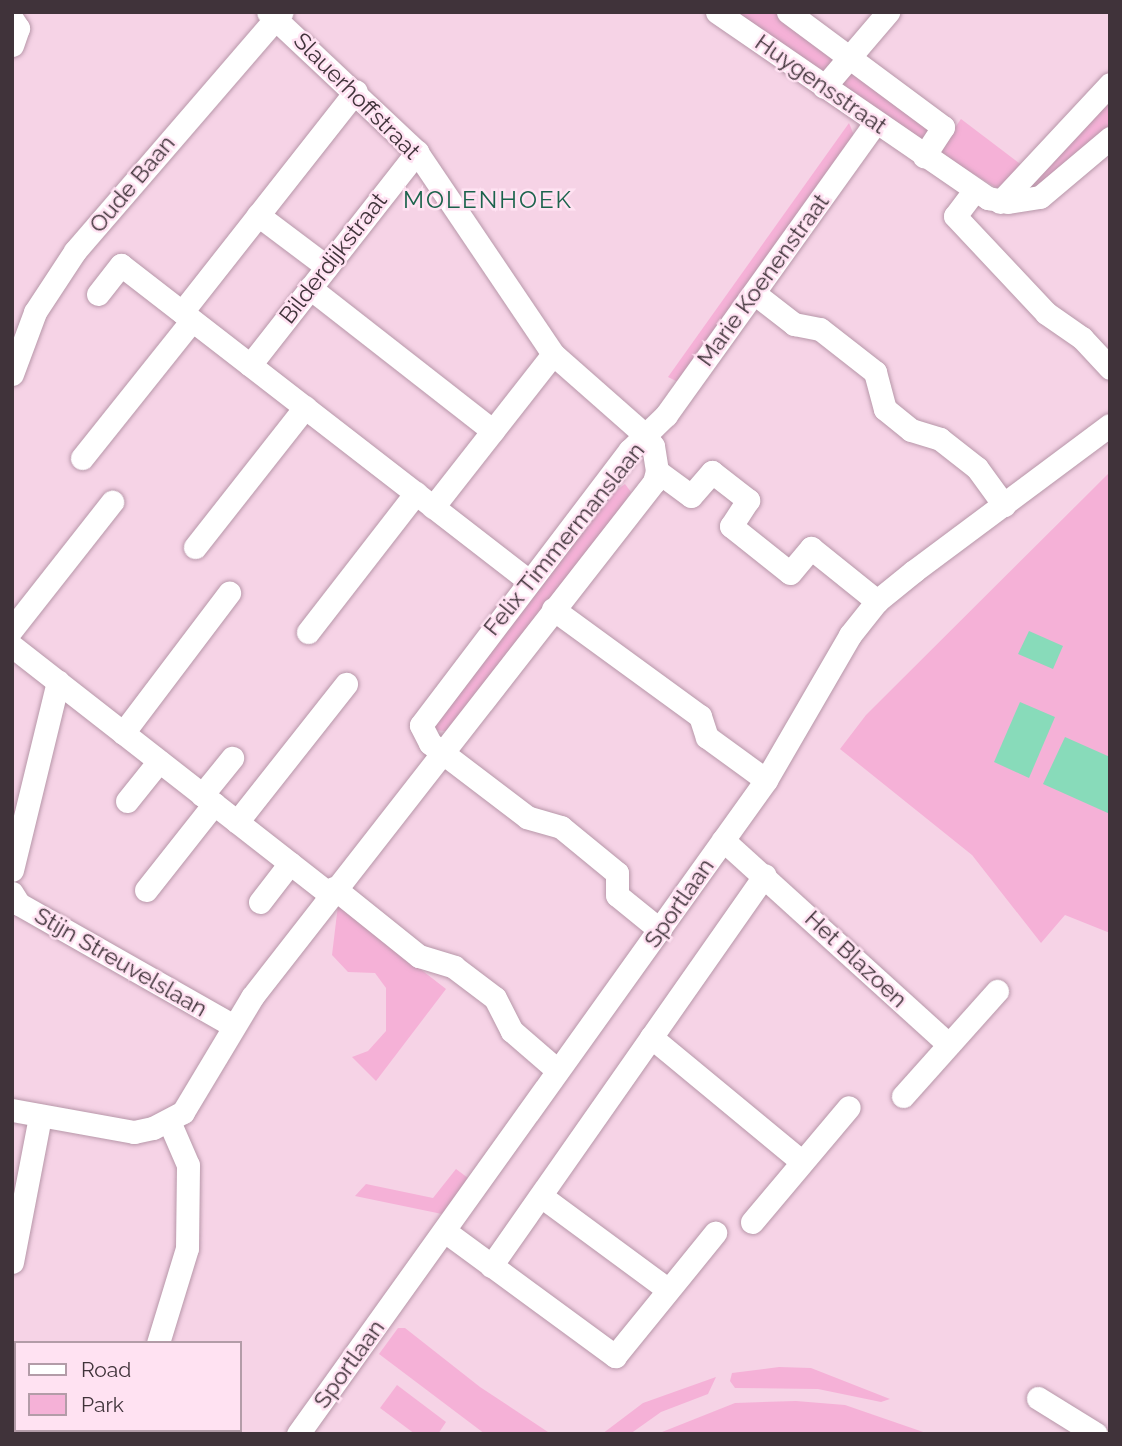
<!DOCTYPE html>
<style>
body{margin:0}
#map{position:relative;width:1122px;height:1446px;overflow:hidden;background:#f6d3e6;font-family:Raleway,sans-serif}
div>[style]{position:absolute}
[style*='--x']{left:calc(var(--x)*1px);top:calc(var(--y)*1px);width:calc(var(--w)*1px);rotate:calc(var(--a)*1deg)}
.green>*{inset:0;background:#f5b1d7}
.water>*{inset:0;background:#88dbba}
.roads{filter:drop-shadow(0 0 2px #b797a9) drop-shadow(0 0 2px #b797a9)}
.minor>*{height:23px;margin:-11.5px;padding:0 11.5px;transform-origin:11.5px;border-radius:11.5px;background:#fff}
span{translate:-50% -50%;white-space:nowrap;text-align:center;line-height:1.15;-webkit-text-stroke:5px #ffe2f2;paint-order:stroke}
.street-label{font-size:23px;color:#40333a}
.neighbourhood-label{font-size:24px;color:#1b634c;letter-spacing:2px}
.frame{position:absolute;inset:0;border:14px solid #40333a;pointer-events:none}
.legend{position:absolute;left:14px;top:1341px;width:228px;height:91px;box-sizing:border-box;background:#ffe2f2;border:2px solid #b39ca8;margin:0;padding:9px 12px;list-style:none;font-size:21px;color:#40333a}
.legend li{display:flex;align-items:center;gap:14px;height:35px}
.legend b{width:35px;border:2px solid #b39ca8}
</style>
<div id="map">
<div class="green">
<i style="clip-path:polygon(729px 12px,774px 12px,834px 60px,820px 76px)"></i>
<i style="clip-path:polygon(848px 69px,929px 129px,928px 132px,918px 144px,836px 84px)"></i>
<i style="clip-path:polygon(1110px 96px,1110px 131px,1029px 195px,1026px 186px)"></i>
<i style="clip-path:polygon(961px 119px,1023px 166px,997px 188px,942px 155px,941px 148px)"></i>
<i style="clip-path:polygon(849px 123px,855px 138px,678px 382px,668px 377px)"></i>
<i style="clip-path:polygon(1110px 472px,1110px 933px,1065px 915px,1041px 943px,972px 855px,840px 749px,866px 715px)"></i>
<i style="clip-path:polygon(625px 484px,631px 492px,622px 506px,446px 731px,435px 730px,433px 724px,609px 496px)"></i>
<i style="clip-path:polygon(338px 905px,446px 989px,376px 1081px,352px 1057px,368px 1051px,386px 1031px,386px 988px,375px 973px,348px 972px,332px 955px)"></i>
<i style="clip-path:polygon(456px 1169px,468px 1178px,442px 1214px,355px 1196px,366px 1184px,433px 1198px)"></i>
<i style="clip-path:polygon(398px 1328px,405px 1328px,480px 1387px,551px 1434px,485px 1434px,379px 1354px)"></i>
<i style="clip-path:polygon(779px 1367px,811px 1368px,890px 1399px,881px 1402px,818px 1389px,735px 1388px,730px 1381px,732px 1373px)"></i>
<i style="clip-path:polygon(716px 1377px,708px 1394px,661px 1412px,630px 1434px,602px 1434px,643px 1403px)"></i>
<i style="clip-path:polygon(397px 1385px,446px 1422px,438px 1434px,415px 1434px,380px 1408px)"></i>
<i style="clip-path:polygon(796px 1401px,845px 1405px,929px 1434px,657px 1434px,735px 1403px)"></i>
</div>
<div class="water">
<i style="clip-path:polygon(1029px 631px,1063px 646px,1053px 669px,1018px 654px)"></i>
<i style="clip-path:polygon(1020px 702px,1055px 717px,1029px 778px,994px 762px)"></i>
<i style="clip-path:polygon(1065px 737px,1110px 757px,1110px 814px,1043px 784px)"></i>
</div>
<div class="roads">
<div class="minor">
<i style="--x:717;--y:12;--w:329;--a:34.5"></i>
<i style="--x:988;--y:198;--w:20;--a:11"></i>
<i style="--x:1008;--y:202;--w:32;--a:-9"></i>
<i style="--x:1040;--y:197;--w:92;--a:-40.1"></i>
<i style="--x:788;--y:12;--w:193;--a:36.6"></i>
<i style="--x:943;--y:127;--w:35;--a:123"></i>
<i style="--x:12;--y:19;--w:11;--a:56"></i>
<i style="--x:18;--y:28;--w:18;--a:109"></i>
<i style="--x:824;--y:87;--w:99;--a:-49.5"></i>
<i style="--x:974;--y:191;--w:31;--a:127"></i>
<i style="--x:955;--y:216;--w:133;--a:46.8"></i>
<i style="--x:1046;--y:313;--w:44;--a:34.8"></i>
<i style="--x:1082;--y:338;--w:41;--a:47"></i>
<i style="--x:1000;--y:202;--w:161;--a:-47"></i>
<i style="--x:258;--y:215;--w:86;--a:37"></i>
<i style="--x:310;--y:288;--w:232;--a:38"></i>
<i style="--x:754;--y:293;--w:51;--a:37.8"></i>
<i style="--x:794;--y:324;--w:26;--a:11"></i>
<i style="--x:820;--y:329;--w:70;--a:38"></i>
<i style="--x:875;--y:372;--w:38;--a:75"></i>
<i style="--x:885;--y:409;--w:33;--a:39"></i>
<i style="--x:911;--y:430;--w:30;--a:17"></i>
<i style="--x:940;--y:439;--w:47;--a:38.1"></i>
<i style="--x:977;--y:468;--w:46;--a:53.9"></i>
<i style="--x:98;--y:294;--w:37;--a:-52"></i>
<i style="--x:121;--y:265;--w:516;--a:37.76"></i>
<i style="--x:182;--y:312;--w:281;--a:-51.8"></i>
<i style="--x:250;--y:365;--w:271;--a:-51.9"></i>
<i style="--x:12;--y:374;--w:66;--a:-69.6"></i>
<i style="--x:35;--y:312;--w:73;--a:-56.7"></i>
<i style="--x:75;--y:251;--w:316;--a:-49.2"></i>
<i style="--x:82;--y:458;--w:176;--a:-51.4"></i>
<i style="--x:657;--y:471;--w:42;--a:36.3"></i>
<i style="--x:691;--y:496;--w:32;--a:-49"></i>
<i style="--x:712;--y:472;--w:46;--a:37.9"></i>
<i style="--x:748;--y:500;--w:31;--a:123"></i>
<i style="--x:731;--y:526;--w:75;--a:38.5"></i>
<i style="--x:790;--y:573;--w:33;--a:-50"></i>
<i style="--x:811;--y:548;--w:85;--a:38.8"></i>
<i style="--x:433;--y:507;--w:194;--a:-51.9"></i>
<i style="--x:195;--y:547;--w:178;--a:-51.8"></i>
<i style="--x:553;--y:609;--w:182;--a:36.1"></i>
<i style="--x:700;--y:716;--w:22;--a:72"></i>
<i style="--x:707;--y:737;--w:73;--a:36.1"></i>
<i style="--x:12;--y:629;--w:162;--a:-51.8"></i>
<i style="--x:308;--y:632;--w:176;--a:-52.2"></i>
<i style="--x:12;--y:646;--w:402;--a:38"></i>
<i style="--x:123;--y:733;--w:176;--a:-52.9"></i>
<i style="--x:202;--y:795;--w:48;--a:-51"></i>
<i style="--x:127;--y:801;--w:51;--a:-51.3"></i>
<i style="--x:237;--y:822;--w:176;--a:-51.7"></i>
<i style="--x:723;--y:840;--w:302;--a:42.2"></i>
<i style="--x:12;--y:870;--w:194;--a:-76.3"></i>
<i style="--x:334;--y:888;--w:109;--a:38.7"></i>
<i style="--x:419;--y:956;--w:37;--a:17"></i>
<i style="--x:454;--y:967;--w:51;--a:37.1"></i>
<i style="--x:495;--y:998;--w:37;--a:63"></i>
<i style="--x:512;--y:1031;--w:60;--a:40.9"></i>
<i style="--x:146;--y:890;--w:110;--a:-51.7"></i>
<i style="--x:12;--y:893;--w:13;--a:58"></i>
<i style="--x:19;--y:904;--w:247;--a:29.6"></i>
<i style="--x:260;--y:902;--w:49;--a:-52.4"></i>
<i style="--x:660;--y:930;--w:55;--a:-140.9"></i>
<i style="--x:617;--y:895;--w:22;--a:-90"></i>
<i style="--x:617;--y:873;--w:72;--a:-140.6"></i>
<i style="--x:561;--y:827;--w:35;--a:-164"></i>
<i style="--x:527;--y:817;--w:122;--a:-142.7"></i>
<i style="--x:430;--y:743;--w:20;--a:-117"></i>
<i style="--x:421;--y:725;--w:345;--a:-52.8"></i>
<i style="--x:630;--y:450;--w:50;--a:-44.2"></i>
<i style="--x:666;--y:415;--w:360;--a:-54.4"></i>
<i style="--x:651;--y:1037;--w:196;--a:39.6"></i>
<i style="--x:903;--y:1096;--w:141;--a:-48.2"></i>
<i style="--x:12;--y:1110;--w:124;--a:10.2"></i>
<i style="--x:134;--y:1132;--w:19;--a:-12"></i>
<i style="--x:153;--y:1128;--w:34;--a:-28"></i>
<i style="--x:183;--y:1112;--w:134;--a:-59"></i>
<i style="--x:252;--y:997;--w:653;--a:-52.03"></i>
<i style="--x:654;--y:482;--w:11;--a:-75"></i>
<i style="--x:657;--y:471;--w:25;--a:-99"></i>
<i style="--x:653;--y:446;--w:14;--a:-126"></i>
<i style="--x:645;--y:435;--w:123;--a:-138.6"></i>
<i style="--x:553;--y:354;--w:244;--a:-124"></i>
<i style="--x:417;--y:152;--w:204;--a:-136.8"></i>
<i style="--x:541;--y:1196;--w:155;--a:36.4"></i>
<i style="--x:752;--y:1222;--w:150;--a:-49.9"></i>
<i style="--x:446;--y:1232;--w:210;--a:36.3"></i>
<i style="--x:615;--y:1356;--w:159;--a:-50.9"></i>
<i style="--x:12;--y:1262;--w:149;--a:-79.1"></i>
<i style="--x:491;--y:1266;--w:477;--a:-55"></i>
<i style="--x:158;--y:1343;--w:99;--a:-73"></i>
<i style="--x:187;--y:1248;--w:83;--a:-89.3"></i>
<i style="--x:188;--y:1165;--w:48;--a:-113.4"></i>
<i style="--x:12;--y:1376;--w:4;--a:14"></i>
<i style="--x:1038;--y:1398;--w:68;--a:31.8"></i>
<i style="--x:298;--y:1434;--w:804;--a:-54.41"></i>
<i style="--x:766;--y:780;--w:168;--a:-59.9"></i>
<i style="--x:850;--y:635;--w:43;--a:-51.5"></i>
<i style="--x:877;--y:601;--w:48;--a:-39"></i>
<i style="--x:914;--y:571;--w:244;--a:-36.7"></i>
</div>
</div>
<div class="street-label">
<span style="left:821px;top:84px;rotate:35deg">Huygensstraat</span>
<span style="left:357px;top:96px;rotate:45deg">Slauerhoffstraat</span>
<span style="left:132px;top:184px;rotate:-50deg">Oude Baan</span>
<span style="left:333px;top:258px;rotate:-52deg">Bilderdijkstraat</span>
<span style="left:763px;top:280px;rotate:-54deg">Marie Koenenstraat</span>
<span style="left:564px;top:539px;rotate:-51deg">Felix Timmermanslaan</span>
<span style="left:679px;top:903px;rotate:-55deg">Sportlaan</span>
<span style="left:856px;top:959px;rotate:43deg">Het Blazoen</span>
<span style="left:121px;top:962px;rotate:30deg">Stijn Streuvelslaan</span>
<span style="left:349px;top:1364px;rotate:-54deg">Sportlaan</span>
</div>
<div class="neighbourhood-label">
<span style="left:488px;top:200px">MOLENHOEK</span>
</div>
<div class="frame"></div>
<ul class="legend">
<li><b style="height:9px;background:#fff"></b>Road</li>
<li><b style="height:19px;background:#f5b1d7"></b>Park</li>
</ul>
</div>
